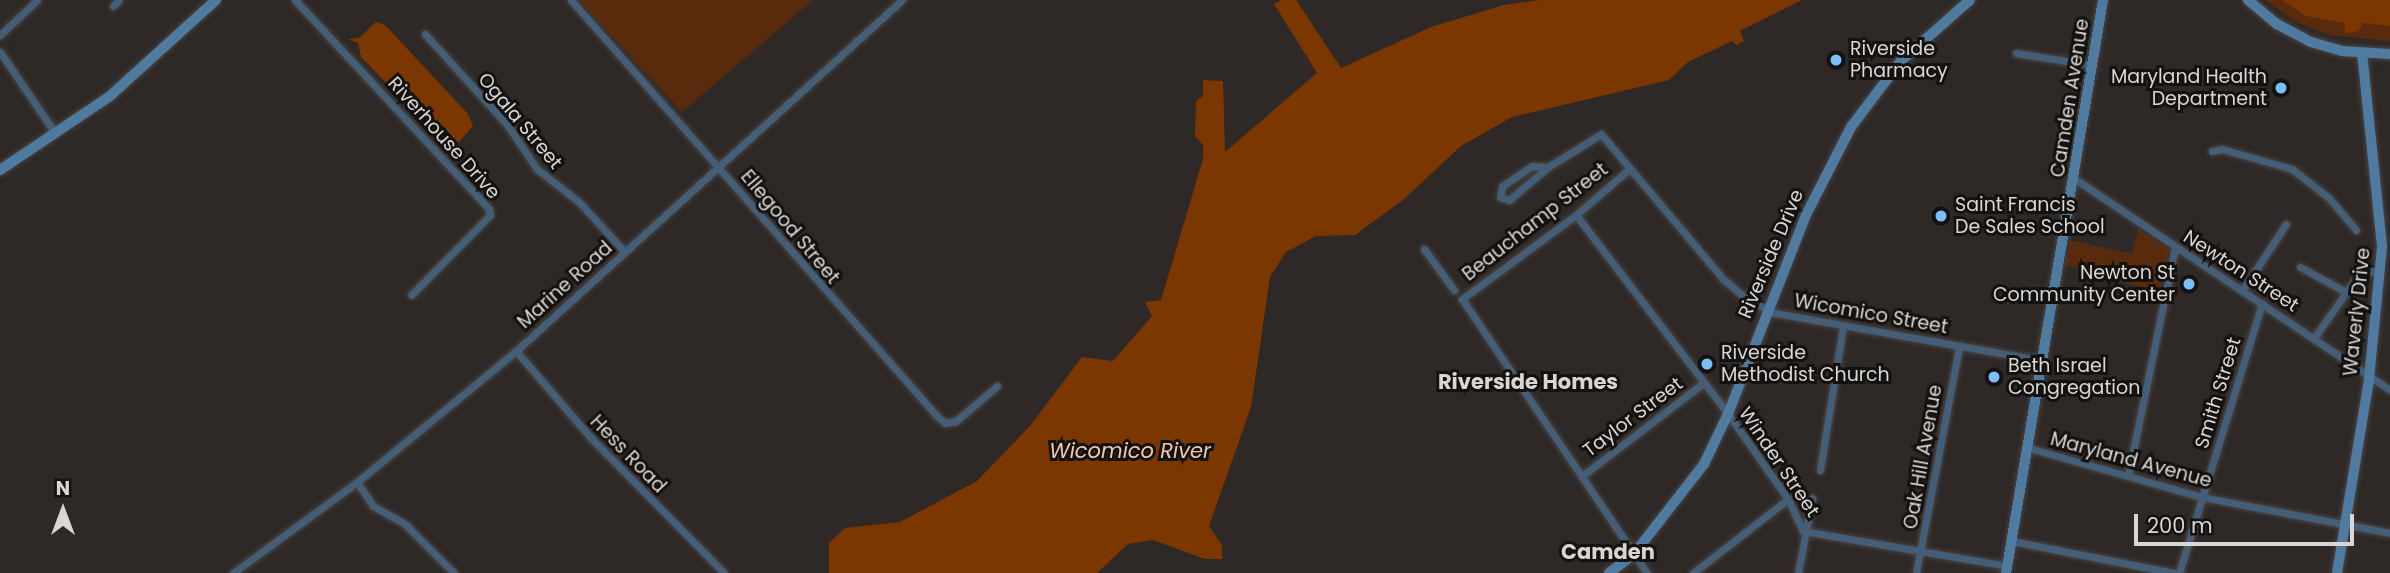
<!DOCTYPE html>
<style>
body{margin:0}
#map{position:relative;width:2390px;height:573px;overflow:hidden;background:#2e2826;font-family:Poppins,sans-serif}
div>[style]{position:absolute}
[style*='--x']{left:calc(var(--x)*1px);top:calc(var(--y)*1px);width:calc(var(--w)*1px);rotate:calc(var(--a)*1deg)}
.green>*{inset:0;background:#592b0c}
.water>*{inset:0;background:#7c3701}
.roads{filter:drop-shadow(0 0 2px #494442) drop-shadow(0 0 2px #494442)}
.street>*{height:7px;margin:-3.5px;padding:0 3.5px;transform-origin:3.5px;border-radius:3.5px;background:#435e76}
.secondary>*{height:10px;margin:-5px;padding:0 5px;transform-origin:5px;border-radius:5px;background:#4f7ba0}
.dots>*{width:19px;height:19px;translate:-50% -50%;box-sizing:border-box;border:4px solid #141210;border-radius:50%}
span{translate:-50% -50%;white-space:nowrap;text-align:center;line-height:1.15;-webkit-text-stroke:6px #141210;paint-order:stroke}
.poi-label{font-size:19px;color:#d9d6d4}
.left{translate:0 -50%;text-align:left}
.right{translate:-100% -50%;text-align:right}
.street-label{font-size:19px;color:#d9d6d4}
.neighbourhood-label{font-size:21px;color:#d9d6d4;font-weight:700}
.water-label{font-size:21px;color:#f1c7b0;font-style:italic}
.north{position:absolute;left:28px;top:475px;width:70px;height:70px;-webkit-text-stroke:5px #141210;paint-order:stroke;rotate:0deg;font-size:19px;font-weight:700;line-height:28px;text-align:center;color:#d9d6d4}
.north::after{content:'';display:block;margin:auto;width:24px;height:32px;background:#d9d6d4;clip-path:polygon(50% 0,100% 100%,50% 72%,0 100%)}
.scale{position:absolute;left:2134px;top:514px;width:220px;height:32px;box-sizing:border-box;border:4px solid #d9d6d4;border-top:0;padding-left:9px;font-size:21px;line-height:24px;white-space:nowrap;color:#d9d6d4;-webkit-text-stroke:5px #141210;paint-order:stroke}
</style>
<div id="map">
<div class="green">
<i style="clip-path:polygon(578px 0,813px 0,682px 112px)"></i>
<i style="clip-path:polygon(2265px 0,2282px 0,2305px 16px,2344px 23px,2345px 32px,2362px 23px,2390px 26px,2390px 41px,2329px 35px,2298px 23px)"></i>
<i style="clip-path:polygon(2138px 229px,2169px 250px,2160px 293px,2065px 265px,2070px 240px,2132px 254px)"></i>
</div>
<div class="water">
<i style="clip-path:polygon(1281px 0,1296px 0,1341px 68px,1431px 27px,1504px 5px,1539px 0,1802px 0,1740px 31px,1744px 41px,1736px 45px,1732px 41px,1688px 62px,1669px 80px,1512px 117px,1461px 146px,1403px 200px,1355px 235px,1316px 236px,1286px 252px,1270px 277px,1251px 407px,1209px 526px,1222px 545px,1222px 559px,1205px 559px,1153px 540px,1128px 544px,1097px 573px,829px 573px,829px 543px,845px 528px,900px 522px,977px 481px,1030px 426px,1082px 357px,1113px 361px,1152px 316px,1145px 302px,1161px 300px,1203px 159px,1203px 145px,1195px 136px,1196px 101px,1203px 96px,1203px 80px,1223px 81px,1225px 152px,1317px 73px,1274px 4px)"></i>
<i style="clip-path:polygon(2282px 0,2390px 0,2390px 26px,2362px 23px,2359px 31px,2345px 33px,2344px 23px,2305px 16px)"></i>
<i style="clip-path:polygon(376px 22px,385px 25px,468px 114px,473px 126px,459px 142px,442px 140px,361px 57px,358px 43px,348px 39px,359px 38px)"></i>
</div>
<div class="roads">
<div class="street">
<i style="--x:295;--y:0;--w:285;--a:47.1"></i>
<i style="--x:489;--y:209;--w:6;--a:81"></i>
<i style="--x:490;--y:215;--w:112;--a:134.6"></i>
<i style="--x:571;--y:0;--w:553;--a:48.67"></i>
<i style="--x:936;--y:415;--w:12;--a:42"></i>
<i style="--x:945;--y:423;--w:11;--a:-10"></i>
<i style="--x:956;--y:421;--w:54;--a:-40.5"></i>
<i style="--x:113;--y:6;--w:8;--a:-45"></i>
<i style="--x:425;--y:34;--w:124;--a:47.9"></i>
<i style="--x:508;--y:126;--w:52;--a:56"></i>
<i style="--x:537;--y:169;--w:53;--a:38.2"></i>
<i style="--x:579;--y:202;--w:68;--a:47.4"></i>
<i style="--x:0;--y:35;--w:51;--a:-43.4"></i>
<i style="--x:0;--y:52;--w:98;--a:55.8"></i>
<i style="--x:2016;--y:53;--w:77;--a:9"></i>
<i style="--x:2212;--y:151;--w:10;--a:-11"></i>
<i style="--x:2222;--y:149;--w:73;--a:15.9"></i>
<i style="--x:2292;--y:169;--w:47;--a:38.1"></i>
<i style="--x:2329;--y:198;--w:42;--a:49.8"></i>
<i style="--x:1548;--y:167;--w:16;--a:-176"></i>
<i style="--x:1532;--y:166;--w:36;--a:146"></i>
<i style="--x:1502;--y:186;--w:11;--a:100"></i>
<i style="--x:1500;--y:197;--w:9;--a:18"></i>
<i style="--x:1509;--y:200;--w:51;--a:-40.2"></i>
<i style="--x:1548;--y:167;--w:62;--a:-31.9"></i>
<i style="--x:1601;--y:134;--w:189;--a:49.9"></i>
<i style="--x:1723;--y:279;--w:31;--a:40"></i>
<i style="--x:1747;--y:299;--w:31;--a:27"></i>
<i style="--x:1775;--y:313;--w:273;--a:10.1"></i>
<i style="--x:1628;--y:170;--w:69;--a:139.1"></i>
<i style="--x:1576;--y:215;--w:142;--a:143.6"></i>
<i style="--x:1462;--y:299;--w:331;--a:56"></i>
<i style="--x:2075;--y:179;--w:379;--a:33.8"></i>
<i style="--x:1576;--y:215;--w:250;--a:52.6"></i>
<i style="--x:1728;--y:414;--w:104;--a:54.8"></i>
<i style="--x:1788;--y:499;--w:35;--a:65"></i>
<i style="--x:1803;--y:531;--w:207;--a:9.7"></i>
<i style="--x:1424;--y:249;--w:51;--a:53.8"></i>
<i style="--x:2300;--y:267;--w:52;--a:28.5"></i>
<i style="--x:2242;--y:291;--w:80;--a:-56.7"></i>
<i style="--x:2314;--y:338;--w:70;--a:-54.9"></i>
<i style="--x:2354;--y:281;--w:15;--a:-37"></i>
<i style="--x:2366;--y:272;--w:14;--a:-8"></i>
<i style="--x:516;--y:351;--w:116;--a:49.2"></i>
<i style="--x:592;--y:439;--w:188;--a:45.4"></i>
<i style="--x:2029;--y:448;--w:180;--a:15.8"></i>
<i style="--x:2202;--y:497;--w:191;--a:10.8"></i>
<i style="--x:1820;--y:470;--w:146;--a:-80.9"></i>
<i style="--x:1582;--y:476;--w:153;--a:-37.5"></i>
<i style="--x:2128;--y:476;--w:234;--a:-78.4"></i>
<i style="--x:357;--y:482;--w:29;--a:56"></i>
<i style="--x:373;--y:506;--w:37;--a:29"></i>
<i style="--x:405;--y:524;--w:69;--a:45"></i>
<i style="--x:2012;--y:541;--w:165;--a:11.2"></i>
<i style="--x:233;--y:573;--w:154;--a:-36.3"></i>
<i style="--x:357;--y:482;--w:206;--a:-39.5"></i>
<i style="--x:516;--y:351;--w:522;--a:-42.28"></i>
<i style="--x:1693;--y:573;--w:120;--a:-37.9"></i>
<i style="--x:1798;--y:573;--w:76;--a:-79.4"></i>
<i style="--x:1916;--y:573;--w:230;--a:-79.2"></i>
<i style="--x:2179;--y:573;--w:282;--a:-72.9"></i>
</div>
<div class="secondary">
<i style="--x:2248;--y:0;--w:38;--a:40"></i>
<i style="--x:2277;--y:24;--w:38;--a:28"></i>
<i style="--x:2311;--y:42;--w:32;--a:16"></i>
<i style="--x:2342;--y:51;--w:48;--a:3.6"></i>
<i style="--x:0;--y:170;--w:133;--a:-33.9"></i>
<i style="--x:110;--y:96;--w:143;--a:-42.2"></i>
<i style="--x:1609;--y:573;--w:31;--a:-37"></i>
<i style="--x:1634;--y:554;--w:114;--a:-52.1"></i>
<i style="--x:1704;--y:464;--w:55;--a:-64.4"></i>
<i style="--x:1728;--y:414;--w:214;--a:-68.6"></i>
<i style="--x:1806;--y:215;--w:99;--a:-62.9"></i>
<i style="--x:1851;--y:127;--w:83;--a:-52.9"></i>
<i style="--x:1901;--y:61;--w:92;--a:-41.5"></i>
<i style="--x:2006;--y:573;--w:581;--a:-80.39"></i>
<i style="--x:2337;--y:573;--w:197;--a:-80.6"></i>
<i style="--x:2369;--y:379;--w:134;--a:-84.4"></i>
<i style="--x:2382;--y:246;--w:193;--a:-95.9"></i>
</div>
</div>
<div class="dots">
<i style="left:1836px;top:60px;background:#7abff8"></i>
<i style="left:2281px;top:88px;background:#7abff8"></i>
<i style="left:1941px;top:216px;background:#7abff8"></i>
<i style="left:2189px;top:284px;background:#7abff8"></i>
<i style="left:1707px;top:364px;background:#7abff8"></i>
<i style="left:1994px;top:377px;background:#7abff8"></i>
</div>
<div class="poi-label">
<span class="left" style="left:1850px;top:60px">Riverside<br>Pharmacy</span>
<span class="right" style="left:2267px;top:88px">Maryland Health<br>Department</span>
<span class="left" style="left:1955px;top:216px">Saint Francis<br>De Sales School</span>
<span class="right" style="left:2175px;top:284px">Newton St<br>Community Center</span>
<span class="left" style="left:1721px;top:364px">Riverside<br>Methodist Church</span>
<span class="left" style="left:2008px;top:377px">Beth Israel<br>Congregation</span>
</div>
<div class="street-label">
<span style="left:2070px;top:98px;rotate:-81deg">Camden Avenue</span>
<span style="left:520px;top:121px;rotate:50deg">Ogala Street</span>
<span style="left:444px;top:138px;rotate:48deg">Riverhouse Drive</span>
<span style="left:1535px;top:222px;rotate:-38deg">Beauchamp Street</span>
<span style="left:790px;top:227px;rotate:50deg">Ellegood Street</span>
<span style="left:1771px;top:254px;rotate:-67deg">Riverside Drive</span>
<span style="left:2241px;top:271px;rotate:33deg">Newton Street</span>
<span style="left:565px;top:285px;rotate:-42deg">Marine Road</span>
<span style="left:2357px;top:312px;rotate:-84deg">Waverly Drive</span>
<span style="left:1871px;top:314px;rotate:10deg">Wicomico Street</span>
<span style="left:2218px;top:393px;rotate:-73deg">Smith Street</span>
<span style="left:1633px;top:417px;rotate:-37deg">Taylor Street</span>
<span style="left:628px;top:454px;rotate:46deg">Hess Road</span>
<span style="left:1923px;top:457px;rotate:-80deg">Oak Hill Avenue</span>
<span style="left:2131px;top:460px;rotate:15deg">Maryland Avenue</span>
<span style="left:1779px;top:462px;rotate:56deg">Winder Street</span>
</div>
<div class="neighbourhood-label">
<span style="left:1528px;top:382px">Riverside Homes</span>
<span style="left:1608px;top:552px">Camden</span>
</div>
<div class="water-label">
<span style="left:1130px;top:451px">Wicomico River</span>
</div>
<div class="north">N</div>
<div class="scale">200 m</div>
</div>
